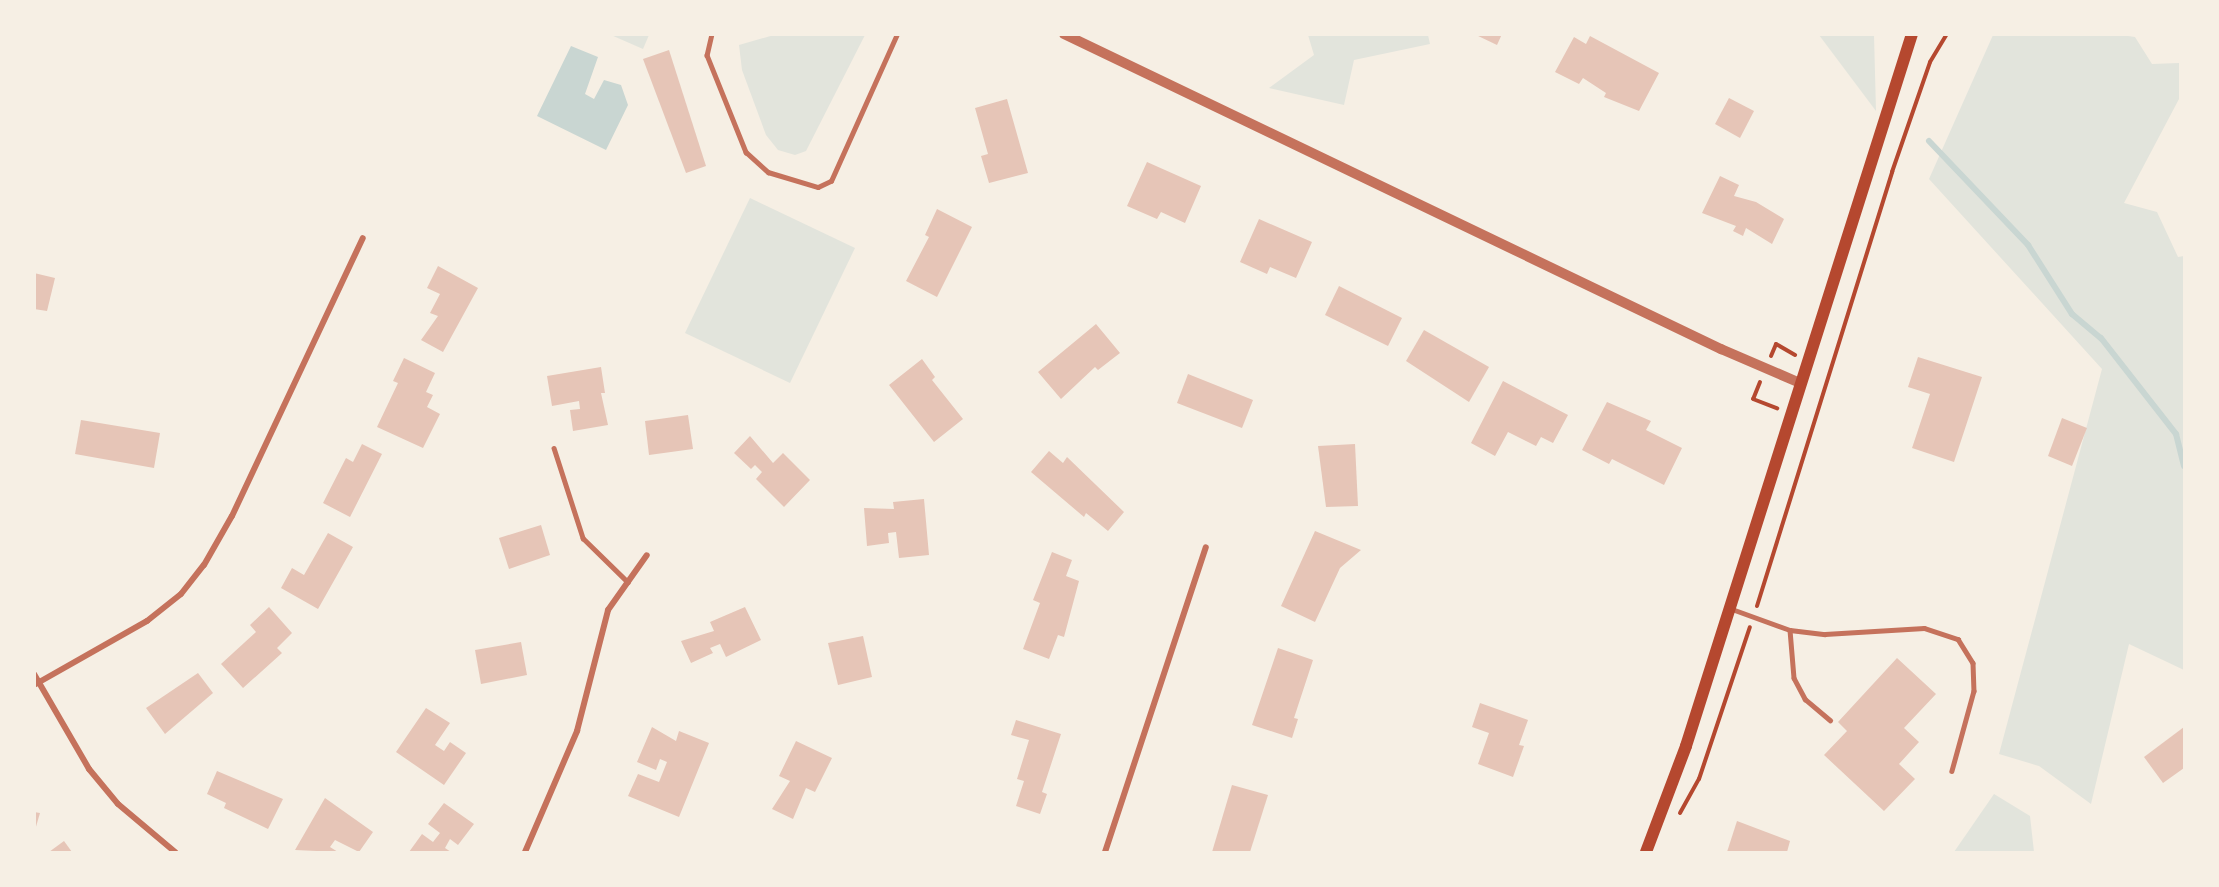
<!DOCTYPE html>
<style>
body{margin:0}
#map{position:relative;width:2219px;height:887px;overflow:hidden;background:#f6efe4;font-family:Barlow,sans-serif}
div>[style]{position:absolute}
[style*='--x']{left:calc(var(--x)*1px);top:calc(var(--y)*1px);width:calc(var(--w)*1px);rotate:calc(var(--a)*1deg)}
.green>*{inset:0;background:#e2e4dc}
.water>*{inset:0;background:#c9d6d2}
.stream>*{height:6px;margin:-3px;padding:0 3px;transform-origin:3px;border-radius:3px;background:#c9d6d2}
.building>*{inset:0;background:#e6c5b7}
.path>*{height:4px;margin:-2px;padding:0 2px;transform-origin:2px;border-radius:2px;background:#b5482f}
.service>*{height:4.5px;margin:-2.25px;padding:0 2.25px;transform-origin:2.25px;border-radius:2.25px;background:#c5725c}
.minor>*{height:6px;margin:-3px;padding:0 3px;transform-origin:3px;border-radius:3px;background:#c5725c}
.tertiary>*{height:10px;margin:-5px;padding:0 5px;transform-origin:5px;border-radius:5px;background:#c5725c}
.secondary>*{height:12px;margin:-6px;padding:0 6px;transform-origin:6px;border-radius:6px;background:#b5482f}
span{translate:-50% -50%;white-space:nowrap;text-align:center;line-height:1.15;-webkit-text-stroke:6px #f6efe4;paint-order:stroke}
.frame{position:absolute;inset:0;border:36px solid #f6efe4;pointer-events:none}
</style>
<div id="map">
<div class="green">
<i style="clip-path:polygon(2114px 34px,2135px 37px,2152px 64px,2179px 63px,2179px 99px,2124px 203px,2157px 212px,2178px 257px,2184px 256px,2184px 670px,2129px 644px,2091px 804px,2039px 766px,1999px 754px,2102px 369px,1929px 179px,1993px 35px)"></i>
<i style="clip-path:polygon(611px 35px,649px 34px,649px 35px,643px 49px)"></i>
<i style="clip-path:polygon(774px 35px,865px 35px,806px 151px,795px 155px,778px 150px,766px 135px,742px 70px,739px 45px)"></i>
<i style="clip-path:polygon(1308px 35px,1428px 35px,1430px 44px,1354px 60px,1344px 105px,1269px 88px,1314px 55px)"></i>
<i style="clip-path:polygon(1819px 35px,1874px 35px,1876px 111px)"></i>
<i style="clip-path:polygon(750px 198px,855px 248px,790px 383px,685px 333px)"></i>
<i style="clip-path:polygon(1994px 794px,2030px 816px,2034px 852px,1954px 852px)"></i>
</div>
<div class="water">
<i style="clip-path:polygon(571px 46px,598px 57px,585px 94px,594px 99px,604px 80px,621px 85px,628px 105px,606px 150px,537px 116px)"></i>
</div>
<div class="stream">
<i style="--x:1929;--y:141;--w:144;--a:46.4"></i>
<i style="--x:2028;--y:245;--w:82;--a:57.5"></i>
<i style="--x:2072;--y:314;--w:38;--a:40"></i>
<i style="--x:2101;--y:338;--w:122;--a:52"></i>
<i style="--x:2176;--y:434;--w:33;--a:76"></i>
</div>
<div class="building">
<i style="clip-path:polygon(1474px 34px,1502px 34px,1497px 45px)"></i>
<i style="clip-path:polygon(1590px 36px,1659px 73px,1639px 111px,1604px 97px,1606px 93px,1583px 78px,1579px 84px,1555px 72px,1574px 37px,1586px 44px)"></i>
<i style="clip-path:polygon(669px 50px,706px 166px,686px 173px,643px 59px)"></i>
<i style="clip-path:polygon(1729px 98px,1754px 111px,1740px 138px,1715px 124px)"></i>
<i style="clip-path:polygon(1007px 99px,1028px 173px,989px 183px,981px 156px,988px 154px,975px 108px)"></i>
<i style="clip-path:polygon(1147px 162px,1201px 186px,1185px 223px,1161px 212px,1157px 219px,1127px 206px)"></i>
<i style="clip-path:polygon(1720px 176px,1739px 185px,1734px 196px,1756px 202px,1784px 219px,1772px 244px,1746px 228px,1743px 236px,1733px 231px,1736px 226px,1702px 213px)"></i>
<i style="clip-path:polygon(937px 209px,972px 227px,937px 297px,906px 281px,929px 237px,925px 235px)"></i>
<i style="clip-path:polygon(1259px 219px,1312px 242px,1296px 278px,1270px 267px,1267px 274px,1240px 262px)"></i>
<i style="clip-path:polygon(438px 266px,478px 288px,443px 352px,421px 340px,438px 316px,430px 313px,440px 294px,427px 288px)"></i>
<i style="clip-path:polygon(34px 273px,55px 278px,47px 311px,34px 309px)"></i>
<i style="clip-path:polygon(1339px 286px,1402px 318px,1388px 346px,1325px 315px)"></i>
<i style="clip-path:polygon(1096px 324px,1120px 353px,1098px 370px,1095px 367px,1061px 399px,1038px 372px)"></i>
<i style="clip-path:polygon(1424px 330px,1489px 367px,1469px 402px,1406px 361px)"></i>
<i style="clip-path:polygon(1918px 357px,1982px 377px,1954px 462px,1912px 448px,1930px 394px,1908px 387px)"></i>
<i style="clip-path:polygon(404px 358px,435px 373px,426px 392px,433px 395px,427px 407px,440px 414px,423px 448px,377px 427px,398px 383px,393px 381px)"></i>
<i style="clip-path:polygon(922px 359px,935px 377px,932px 380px,963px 419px,934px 442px,889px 385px)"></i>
<i style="clip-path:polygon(601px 367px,605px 393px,601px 393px,608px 425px,573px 431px,570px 410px,580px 409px,579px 401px,552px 406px,547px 376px)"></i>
<i style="clip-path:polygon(1188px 374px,1253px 400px,1242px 428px,1177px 403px)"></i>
<i style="clip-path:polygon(1503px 381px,1568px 415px,1553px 443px,1541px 437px,1536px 446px,1508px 432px,1495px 456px,1471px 443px)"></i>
<i style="clip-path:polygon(1607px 402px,1651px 421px,1646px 430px,1682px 448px,1664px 485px,1612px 459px,1609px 464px,1582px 450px)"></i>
<i style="clip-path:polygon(688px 415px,693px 449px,649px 455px,645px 421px)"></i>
<i style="clip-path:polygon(2062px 418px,2087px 428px,2072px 466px,2048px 456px)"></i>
<i style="clip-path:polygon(81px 420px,160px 433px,154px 468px,75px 454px)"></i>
<i style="clip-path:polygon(750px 436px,773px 463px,783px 453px,810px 480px,784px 507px,756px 479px,762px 472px,755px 465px,751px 469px,734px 453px)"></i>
<i style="clip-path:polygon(362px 444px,382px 454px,350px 517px,323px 503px,346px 458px,353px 462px)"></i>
<i style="clip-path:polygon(1355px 444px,1358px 506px,1326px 507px,1318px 446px)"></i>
<i style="clip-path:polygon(1049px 451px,1063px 463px,1067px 457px,1124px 512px,1108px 531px,1086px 513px,1084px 517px,1031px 472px)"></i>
<i style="clip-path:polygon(924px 499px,929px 555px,899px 558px,896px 532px,888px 533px,889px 543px,867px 546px,864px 508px,894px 509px,893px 502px)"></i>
<i style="clip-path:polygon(541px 525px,550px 555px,509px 569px,499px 538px)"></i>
<i style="clip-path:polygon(1315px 531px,1361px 550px,1340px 568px,1315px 622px,1281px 606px)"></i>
<i style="clip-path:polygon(328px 533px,353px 547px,318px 609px,281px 588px,292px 568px,304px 575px)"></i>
<i style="clip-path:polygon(1052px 552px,1072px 560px,1066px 576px,1079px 581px,1064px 637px,1058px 635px,1049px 659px,1023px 649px,1040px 603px,1033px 600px)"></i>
<i style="clip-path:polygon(269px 607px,292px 633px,277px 648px,282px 653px,243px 688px,221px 664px,256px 632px,250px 625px)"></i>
<i style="clip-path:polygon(745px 607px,761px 640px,726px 657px,720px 644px,710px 648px,713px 653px,691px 663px,681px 641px,714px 631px,710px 622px)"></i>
<i style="clip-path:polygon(863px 636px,872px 677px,838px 685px,828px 643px)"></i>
<i style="clip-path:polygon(521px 642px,527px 675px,481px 684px,475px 650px)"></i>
<i style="clip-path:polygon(1278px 648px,1313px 660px,1294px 718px,1298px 719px,1292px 738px,1252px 725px)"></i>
<i style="clip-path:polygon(1897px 658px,1936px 694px,1904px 728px,1919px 742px,1899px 764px,1915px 779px,1884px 811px,1824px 755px,1847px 731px,1838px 722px)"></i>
<i style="clip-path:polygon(198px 673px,213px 693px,165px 734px,146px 708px)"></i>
<i style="clip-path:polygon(1480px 703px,1528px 720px,1519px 745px,1524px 746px,1513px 777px,1478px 764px,1489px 733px,1472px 727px)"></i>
<i style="clip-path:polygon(426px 708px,450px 723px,435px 745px,444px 751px,450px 742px,466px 753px,444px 785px,396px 752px)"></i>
<i style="clip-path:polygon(1016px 720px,1061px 734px,1042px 792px,1047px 794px,1040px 814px,1016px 806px,1024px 781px,1017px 779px,1029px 740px,1011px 735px)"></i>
<i style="clip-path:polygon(652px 727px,676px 741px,679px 731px,709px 743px,679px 817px,628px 796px,638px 774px,659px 782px,667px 762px,660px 759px,656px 770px,637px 762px)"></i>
<i style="clip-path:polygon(2184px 727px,2184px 768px,2163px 783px,2144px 757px)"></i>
<i style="clip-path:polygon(796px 741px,832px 758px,815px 792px,806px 788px,793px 819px,772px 809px,790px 781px,779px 776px)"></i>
<i style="clip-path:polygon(217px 771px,283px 799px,268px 829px,224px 808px,226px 803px,207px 794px)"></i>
<i style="clip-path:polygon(1232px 785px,1268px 795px,1250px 852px,1212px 852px)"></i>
<i style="clip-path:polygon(325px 798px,373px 832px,359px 852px,335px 840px,330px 847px,338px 852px,295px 850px)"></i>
<i style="clip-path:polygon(444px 803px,474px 824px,458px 845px,450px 839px,445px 848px,451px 852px,409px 852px,422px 834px,433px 842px,440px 833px,428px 824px)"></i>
<i style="clip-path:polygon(34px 812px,40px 813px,35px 830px,34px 830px)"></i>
<i style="clip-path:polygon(1737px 821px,1790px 841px,1787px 852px,1727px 852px)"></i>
<i style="clip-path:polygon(64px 841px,72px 852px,49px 852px)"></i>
</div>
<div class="path">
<i style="--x:1771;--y:356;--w:13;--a:-67"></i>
<i style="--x:1776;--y:344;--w:22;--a:30"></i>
<i style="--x:1760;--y:382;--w:18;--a:112"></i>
<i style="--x:1753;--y:399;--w:26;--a:21"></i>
<i style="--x:1757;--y:606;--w:455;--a:-72.7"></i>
<i style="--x:1892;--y:172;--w:116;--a:-70.9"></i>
<i style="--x:1930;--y:62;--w:33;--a:-59"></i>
<i style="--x:1680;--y:813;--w:39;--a:-61"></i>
<i style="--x:1699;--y:779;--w:160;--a:-71.5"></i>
</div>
<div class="service">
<i style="--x:712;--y:34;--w:22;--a:103"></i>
<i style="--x:707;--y:55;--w:105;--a:68.1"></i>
<i style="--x:746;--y:152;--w:30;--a:42"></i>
<i style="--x:768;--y:172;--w:52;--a:16.7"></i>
<i style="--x:818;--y:187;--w:14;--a:-25"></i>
<i style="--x:831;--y:181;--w:161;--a:-65.8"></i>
<i style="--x:554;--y:448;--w:95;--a:72.1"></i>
<i style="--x:583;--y:538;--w:63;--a:44.4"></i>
<i style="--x:1732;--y:609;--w:62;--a:19.9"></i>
<i style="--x:1790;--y:630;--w:35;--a:7"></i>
<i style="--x:1825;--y:634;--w:99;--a:-3.5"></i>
<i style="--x:1924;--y:628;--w:36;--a:18"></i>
<i style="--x:1958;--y:639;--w:28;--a:58"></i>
<i style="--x:1973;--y:663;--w:28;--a:88"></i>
<i style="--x:1974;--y:691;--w:83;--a:105.4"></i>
<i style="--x:1790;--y:630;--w:48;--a:85.2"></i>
<i style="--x:1794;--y:678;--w:24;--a:62"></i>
<i style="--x:1805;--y:699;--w:33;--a:40"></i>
</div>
<div class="minor">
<i style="--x:34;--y:674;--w:110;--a:59.9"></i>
<i style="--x:89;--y:769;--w:45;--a:50.4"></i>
<i style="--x:118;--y:804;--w:75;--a:40.1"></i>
<i style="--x:34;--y:685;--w:130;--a:-29.5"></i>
<i style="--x:147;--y:621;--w:43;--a:-38.5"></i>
<i style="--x:181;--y:594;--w:37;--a:-52"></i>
<i style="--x:204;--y:565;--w:56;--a:-60.3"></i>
<i style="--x:232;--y:516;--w:307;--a:-64.8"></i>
<i style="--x:525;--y:852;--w:132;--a:-66.7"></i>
<i style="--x:577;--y:731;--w:125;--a:-75.6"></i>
<i style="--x:608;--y:610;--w:67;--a:-54.7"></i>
<i style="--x:1105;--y:852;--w:321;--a:-71.7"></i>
</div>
<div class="tertiary">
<i style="--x:1064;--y:34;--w:729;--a:25.62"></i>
<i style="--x:1721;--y:349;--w:86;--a:23.3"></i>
</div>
<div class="secondary">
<i style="--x:1646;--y:852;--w:113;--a:-69.3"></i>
<i style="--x:1686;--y:746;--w:747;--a:-72.39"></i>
</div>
<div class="frame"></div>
</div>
